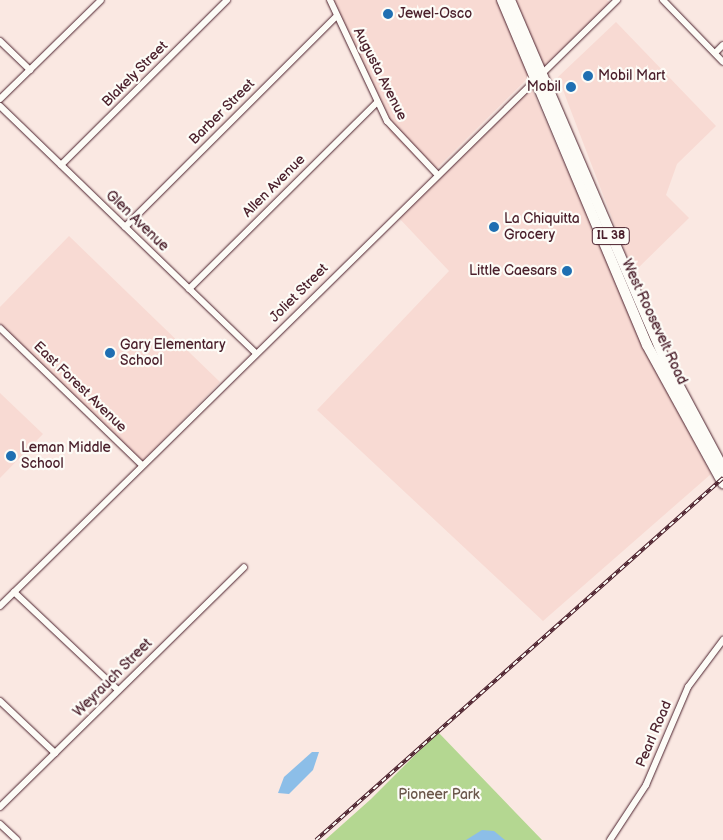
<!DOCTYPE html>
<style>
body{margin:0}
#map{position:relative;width:723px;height:840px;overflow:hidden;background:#fae8e2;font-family:"Balsamiq Sans",sans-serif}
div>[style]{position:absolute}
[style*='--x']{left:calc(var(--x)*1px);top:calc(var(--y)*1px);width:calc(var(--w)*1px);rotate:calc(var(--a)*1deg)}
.built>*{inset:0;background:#f8dad3}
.green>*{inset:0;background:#b4d791}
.water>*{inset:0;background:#8cbee8}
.roads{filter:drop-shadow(0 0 1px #4a1f2b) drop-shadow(0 0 1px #4a1f2b)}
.minor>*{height:6px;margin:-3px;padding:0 3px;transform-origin:3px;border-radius:3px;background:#fdfcf7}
.primary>*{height:10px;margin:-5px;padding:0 5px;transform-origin:5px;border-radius:5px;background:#fdfcf7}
.rail>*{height:4px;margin-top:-2px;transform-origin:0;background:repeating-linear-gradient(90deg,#fdfcf7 0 5.5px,#4a1f2b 0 11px);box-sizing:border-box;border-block:1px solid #4a1f2b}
.dots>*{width:14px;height:14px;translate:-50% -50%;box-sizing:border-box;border:2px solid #fdfcf7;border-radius:50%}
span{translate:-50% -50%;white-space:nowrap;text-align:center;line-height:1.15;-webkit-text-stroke:4.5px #fdfcf7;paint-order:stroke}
.shield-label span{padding:1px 4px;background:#fdfcf7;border:1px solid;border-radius:4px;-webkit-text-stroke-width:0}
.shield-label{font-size:12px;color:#4a1f2b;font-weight:700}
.poi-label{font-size:14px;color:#4a1f2b}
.left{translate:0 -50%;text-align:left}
.right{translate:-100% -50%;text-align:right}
.street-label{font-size:14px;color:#4a1f2b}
.park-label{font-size:14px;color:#6a564a}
</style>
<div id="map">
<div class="built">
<i style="clip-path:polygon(326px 0,498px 0,529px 77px,432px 173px,390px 133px)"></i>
<i style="clip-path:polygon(514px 0,607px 0,610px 3px,542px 68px)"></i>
<i style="clip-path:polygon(616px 22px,716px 126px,677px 164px,666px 195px,689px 218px,633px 273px,558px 77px)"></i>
<i style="clip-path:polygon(531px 87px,640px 337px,711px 474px,543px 621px,317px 410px,449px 271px,399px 218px)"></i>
<i style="clip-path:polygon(69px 236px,220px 382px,142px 462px,0 324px,0 307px)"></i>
<i style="clip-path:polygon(0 393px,43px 434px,0 478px)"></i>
</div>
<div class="green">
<i style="clip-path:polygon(438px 732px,542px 840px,325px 840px,371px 799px)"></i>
</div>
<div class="water">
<i style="clip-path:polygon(312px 752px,319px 752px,313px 770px,289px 794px,278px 793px,284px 777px)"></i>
<i style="clip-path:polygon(482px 830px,494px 831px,505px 840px,466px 840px)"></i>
</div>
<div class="roads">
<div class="minor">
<i style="--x:330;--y:0;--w:134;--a:64.8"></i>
<i style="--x:387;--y:121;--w:73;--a:46.7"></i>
<i style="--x:663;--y:0;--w:86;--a:45.9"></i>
<i style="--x:0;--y:41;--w:42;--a:44"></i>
<i style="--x:715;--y:53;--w:11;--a:-45"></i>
<i style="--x:0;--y:99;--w:141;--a:-44.4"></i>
<i style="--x:0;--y:106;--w:356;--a:44"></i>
<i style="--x:61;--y:165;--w:234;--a:-44.8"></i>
<i style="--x:125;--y:227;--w:299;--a:-44.9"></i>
<i style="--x:189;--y:289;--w:265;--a:-44.8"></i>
<i style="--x:0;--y:328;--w:197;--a:44"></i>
<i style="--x:14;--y:592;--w:143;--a:43.3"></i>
<i style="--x:0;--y:606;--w:865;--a:-44.48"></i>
<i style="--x:0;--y:701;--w:76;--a:43.4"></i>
<i style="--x:0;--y:807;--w:342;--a:-44.5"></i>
<i style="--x:0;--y:824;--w:23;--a:43"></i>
<i style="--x:610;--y:840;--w:66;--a:-56.8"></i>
<i style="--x:646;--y:785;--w:107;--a:-66.8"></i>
<i style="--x:688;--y:687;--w:59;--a:-53.3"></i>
</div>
<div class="primary">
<i style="--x:502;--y:0;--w:374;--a:67.2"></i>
<i style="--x:647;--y:345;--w:158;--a:61.2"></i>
<i style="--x:510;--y:0;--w:392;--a:66.7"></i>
<i style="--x:665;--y:360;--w:123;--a:61.8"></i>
</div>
</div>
<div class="rail">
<i style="--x:316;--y:840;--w:545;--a:-41.65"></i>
</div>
<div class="dots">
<i style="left:388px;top:14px;background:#1f6fb2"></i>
<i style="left:588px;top:76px;background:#1f6fb2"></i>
<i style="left:571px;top:87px;background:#1f6fb2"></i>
<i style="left:494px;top:227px;background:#1f6fb2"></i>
<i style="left:567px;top:271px;background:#1f6fb2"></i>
<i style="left:110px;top:353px;background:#1f6fb2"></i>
<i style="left:11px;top:456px;background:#1f6fb2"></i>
</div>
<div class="shield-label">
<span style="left:611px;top:236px">IL 38</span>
</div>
<div class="poi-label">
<span class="left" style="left:398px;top:14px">Jewel-Osco</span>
<span class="left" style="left:598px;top:76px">Mobil Mart</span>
<span class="right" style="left:561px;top:87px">Mobil</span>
<span class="left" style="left:504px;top:227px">La Chiquitta<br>Grocery</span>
<span class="right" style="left:557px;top:271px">Little Caesars</span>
<span class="left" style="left:120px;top:353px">Gary Elementary<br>School</span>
<span class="left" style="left:21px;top:456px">Leman Middle<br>School</span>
</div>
<div class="street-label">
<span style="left:135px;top:74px;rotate:-45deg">Blakely Street</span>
<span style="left:380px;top:74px;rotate:63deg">Augusta Avenue</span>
<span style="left:222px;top:112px;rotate:-45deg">Barber Street</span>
<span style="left:274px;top:186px;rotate:-45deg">Allen Avenue</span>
<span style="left:137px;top:221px;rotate:44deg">Glen Avenue</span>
<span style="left:299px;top:293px;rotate:-45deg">Joliet Street</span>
<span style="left:654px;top:322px;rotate:65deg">West Roosevelt Road</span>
<span style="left:80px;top:387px;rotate:44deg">East Forest Avenue</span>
<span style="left:113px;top:678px;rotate:-45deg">Weyrauch Street</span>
<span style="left:654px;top:734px;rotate:-67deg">Pearl Road</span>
</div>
<div class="park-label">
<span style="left:439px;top:795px">Pioneer Park</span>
</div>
</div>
